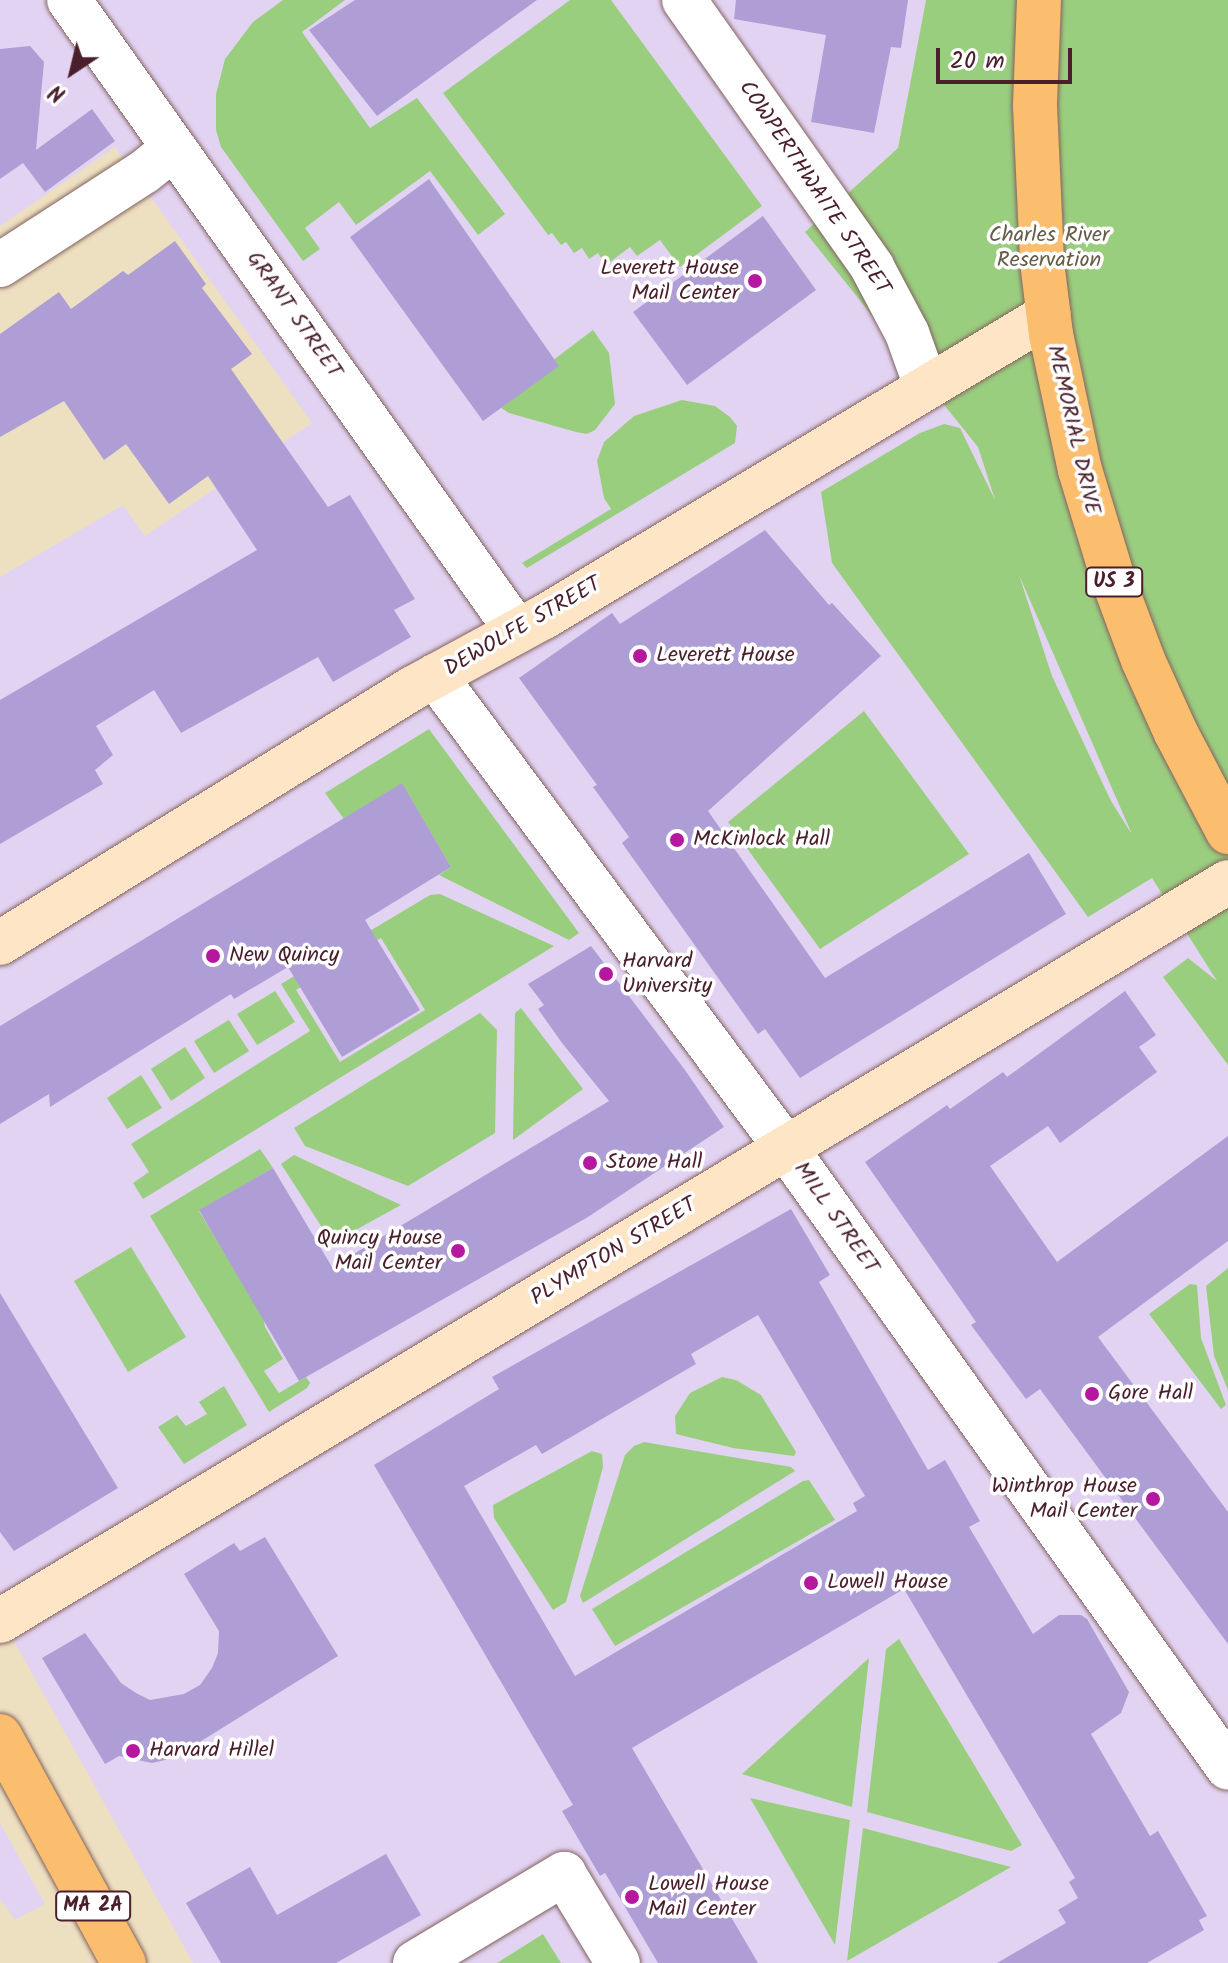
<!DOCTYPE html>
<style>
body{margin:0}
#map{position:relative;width:1228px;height:1963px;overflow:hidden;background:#ede0c0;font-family:Kalam,sans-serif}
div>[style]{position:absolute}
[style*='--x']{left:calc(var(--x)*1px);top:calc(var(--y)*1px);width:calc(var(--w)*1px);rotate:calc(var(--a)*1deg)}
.built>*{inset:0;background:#e3d3f3}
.green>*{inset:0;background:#9ace7f}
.building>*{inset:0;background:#af9ed5}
.roads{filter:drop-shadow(0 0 2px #83635f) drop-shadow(0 0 2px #83635f)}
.street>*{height:44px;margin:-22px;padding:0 22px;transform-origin:22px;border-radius:22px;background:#fff}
.secondary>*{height:44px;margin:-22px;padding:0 22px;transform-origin:22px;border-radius:22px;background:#fde5c5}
.primary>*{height:44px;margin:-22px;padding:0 22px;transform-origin:22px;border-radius:22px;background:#fbbe6e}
.highway>*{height:44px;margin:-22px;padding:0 22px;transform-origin:22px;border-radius:22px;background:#fbbe6e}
.dots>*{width:22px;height:22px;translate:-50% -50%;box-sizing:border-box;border:4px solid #fff;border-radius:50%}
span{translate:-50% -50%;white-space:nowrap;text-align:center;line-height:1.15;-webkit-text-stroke:7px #fff;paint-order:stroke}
.shield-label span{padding:2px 6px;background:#fff;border:2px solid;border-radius:6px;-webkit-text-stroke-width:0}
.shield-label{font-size:20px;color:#4a1f2b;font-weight:700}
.street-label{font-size:22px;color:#4a1f2b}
.park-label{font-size:22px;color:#665c48}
.poi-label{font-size:22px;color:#4a1f2b}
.right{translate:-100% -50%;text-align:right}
.left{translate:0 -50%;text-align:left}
.north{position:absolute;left:32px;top:32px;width:80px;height:80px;-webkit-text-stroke:6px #fff;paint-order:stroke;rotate:215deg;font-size:22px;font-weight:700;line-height:32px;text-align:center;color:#4a1f2b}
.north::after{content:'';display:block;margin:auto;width:28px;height:36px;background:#4a1f2b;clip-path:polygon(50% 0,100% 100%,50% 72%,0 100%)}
.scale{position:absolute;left:936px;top:48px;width:136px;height:36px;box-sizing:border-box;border:4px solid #4a1f2b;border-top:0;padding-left:10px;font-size:24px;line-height:28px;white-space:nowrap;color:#4a1f2b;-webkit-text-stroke:6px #fff;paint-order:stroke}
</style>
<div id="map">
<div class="built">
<i style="clip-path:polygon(0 0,926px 0,898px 148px,806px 232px,978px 447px,1016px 566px,1151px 877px,1228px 996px,1228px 1963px,193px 1963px,0 1616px,0 577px,123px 505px,145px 536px,312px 423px,115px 147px,0 226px)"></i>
<i style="clip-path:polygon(0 1823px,45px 1904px,15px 1920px,0 1899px)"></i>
</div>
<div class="green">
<i style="clip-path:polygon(283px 0,345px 0,302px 32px,370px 128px,417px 98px,505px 214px,478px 235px,430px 171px,356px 225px,339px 202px,305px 228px,320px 249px,303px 261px,221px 147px,216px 130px,216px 94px,225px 59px,253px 22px)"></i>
<i style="clip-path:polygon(570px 0,611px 0,762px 206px,680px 267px,660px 240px,637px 256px,630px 247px,606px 265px,598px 253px,589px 259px,582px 248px,574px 253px,566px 242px,561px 245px,552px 233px,548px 235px,443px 93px)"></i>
<i style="clip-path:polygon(evenodd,926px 0,1228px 0,1228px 1065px,1163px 977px,1188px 958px,1217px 981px,1152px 878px,1088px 917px,832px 563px,821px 492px,920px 433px,944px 424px,960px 428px,995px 500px,978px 447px,805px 232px,898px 148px,926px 0,1019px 575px,1131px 832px,1131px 833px,1111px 801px,1052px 676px,1019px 575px)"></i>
<i style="clip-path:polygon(593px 330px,609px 353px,615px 404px,595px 430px,587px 434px,576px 432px,509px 413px,495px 404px)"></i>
<i style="clip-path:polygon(682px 400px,715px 406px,730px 417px,737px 426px,735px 443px,527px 568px,522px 563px,611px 509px,604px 498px,597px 461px,604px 442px,634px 416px)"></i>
<i style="clip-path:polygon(864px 711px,969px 854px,820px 949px,728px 822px)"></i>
<i style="clip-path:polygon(429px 729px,579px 933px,569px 940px,439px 875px,451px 867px,402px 784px,344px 819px,325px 793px)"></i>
<i style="clip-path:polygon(evenodd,440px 894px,554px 946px,143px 1199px,133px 1183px,149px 1172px,131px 1144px,310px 1031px,281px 984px,430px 895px,440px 894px,381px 938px,425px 1010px,340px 1062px,296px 990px,381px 938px)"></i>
<i style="clip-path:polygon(275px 991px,295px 1022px,257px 1045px,237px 1014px)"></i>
<i style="clip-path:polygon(521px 1008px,583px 1089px,513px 1140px,515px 1013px)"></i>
<i style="clip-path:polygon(480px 1013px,497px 1030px,495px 1133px,408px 1186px,305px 1146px,294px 1128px)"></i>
<i style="clip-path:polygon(229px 1020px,249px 1051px,214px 1073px,194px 1041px)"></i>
<i style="clip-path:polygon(185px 1047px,205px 1078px,171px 1101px,151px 1069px)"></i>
<i style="clip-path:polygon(141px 1075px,162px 1108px,127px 1129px,107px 1098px)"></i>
<i style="clip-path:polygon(260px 1149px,273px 1168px,199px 1211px,263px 1316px,265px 1327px,283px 1359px,264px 1371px,279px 1393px,306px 1377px,310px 1383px,307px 1388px,269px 1412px,150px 1216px)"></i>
<i style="clip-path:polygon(294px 1155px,401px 1205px,332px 1243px,281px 1164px)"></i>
<i style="clip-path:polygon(131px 1247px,186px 1337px,128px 1372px,74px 1281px)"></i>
<i style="clip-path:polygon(1228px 1268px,1228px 1390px,1214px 1356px,1206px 1286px)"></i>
<i style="clip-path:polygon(1190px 1284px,1197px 1285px,1201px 1338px,1226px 1405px,1221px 1409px,1149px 1314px)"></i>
<i style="clip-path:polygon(722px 1377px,736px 1380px,761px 1395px,796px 1452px,794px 1456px,733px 1448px,676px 1434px,675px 1416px,690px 1393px)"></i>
<i style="clip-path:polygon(224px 1386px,247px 1425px,184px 1464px,158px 1427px,177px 1415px,186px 1426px,207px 1414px,199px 1402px)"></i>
<i style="clip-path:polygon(644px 1442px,791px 1467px,795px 1471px,583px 1603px,580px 1596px,625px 1455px,634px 1446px)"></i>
<i style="clip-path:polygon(592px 1451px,602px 1454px,603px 1467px,566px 1602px,553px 1610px,494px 1518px,493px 1505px)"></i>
<i style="clip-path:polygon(809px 1480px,835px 1520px,615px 1646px,592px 1609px,803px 1481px)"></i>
<i style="clip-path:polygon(899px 1639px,1022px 1845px,1011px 1851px,867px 1812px,886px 1649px)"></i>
<i style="clip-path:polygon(869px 1658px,852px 1807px,742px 1774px)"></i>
<i style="clip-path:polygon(750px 1798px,850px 1820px,835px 1945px)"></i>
<i style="clip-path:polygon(863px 1828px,1011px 1867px,847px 1961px)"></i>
<i style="clip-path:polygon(543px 1934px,561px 1963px,497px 1963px)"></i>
</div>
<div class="building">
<i style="clip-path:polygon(355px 0,537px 0,377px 116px,309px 30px)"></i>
<i style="clip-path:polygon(736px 0,908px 0,901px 48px,891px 47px,874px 133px,811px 122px,826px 35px,734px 19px)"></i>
<i style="clip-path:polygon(30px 46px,44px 62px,36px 150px,92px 109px,115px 141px,45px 192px,23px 163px,0 179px,0 49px)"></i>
<i style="clip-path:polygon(429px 179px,559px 366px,483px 421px,350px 237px)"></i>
<i style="clip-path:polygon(763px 216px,816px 290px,687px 385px,633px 312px)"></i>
<i style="clip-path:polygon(175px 241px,206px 284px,202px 288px,252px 354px,231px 369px,328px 507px,350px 495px,415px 599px,394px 610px,411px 637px,333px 682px,318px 657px,181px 733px,154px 690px,96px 726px,113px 755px,95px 770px,103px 784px,0 844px,0 700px,257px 550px,208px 476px,169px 504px,126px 444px,104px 460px,64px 401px,0 437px,0 334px,59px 292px,71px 309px,123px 271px,128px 275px)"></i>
<i style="clip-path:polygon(765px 530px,829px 605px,832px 603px,881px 656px,708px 811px,825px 978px,1029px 853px,1066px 914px,800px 1078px,765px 1029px,758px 1034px,622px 843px,629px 837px,593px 787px,597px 785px,519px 678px,612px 613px,620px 624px)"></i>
<i style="clip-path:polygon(402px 783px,451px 867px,365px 920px,420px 1010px,342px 1057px,288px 967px,234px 999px,231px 994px,50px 1107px,49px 1094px,0 1124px,0 1026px)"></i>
<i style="clip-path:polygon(591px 946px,685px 1070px,724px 1127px,588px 1217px,299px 1381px,199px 1210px,273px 1168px,332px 1267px,609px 1101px,562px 1043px,538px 1009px,544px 1005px,528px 984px)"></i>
<i style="clip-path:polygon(1125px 991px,1156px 1035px,1139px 1047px,1157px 1072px,1060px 1143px,1048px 1126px,990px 1166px,1057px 1262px,1228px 1136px,1228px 1241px,1098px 1337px,1228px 1512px,1228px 1644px,1040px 1389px,1026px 1399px,971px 1325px,976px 1322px,865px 1162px,947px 1105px,950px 1109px,1003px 1072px,1007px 1077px)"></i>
<i style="clip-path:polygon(evenodd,791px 1209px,830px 1275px,819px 1282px,928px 1470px,945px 1460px,980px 1521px,969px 1527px,1033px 1634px,1059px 1615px,1081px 1615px,1087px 1619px,1129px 1692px,1121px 1713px,1091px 1734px,1150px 1836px,1158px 1831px,1207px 1916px,1199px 1920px,1204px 1930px,1147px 1963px,997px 1963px,1066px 1923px,1058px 1910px,1078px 1898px,1069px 1882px,1075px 1878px,904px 1589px,632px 1748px,758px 1963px,658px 1963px,605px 1873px,600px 1876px,562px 1811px,573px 1805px,374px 1465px,499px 1389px,492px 1377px,791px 1209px,758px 1315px,865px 1496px,853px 1503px,857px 1511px,575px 1676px,464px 1486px,536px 1445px,542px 1454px,696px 1364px,691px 1354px,758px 1315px)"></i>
<i style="clip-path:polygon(0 1293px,118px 1488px,14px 1551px,0 1532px)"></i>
<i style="clip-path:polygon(265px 1537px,338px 1656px,174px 1758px,152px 1763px,119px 1756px,105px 1764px,42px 1658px,85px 1633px,121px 1683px,136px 1693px,150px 1700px,184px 1694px,200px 1685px,212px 1668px,218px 1653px,219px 1631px,184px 1574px,234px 1543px,240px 1551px)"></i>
<i style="clip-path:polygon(386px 1854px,421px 1915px,336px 1963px,221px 1963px,186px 1903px,250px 1867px,277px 1915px)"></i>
</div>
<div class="roads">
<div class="street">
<i style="--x:69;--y:0;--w:774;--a:54.63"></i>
<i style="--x:684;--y:0;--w:327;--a:54.8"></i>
<i style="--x:872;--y:267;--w:75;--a:62.1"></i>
<i style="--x:907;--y:333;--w:56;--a:70.3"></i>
<i style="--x:0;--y:265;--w:171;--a:-32.9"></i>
<i style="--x:144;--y:172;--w:38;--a:-39"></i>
<i style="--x:435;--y:676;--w:588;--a:53.36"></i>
<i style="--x:786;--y:1148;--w:761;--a:54.51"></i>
<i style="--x:415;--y:1963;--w:174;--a:-30.9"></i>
<i style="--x:564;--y:1874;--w:104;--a:58.8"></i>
</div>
<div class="secondary">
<i style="--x:0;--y:943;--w:485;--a:-31.7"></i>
<i style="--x:413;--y:688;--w:149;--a:-28.5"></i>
<i style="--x:544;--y:617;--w:588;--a:-30.93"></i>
<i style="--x:0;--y:1621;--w:1433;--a:-31.04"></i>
</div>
<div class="primary">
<i style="--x:0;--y:1736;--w:259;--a:61.4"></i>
</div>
<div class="highway">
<i style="--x:1039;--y:0;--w:106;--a:92.2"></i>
<i style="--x:1035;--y:106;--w:156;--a:87.4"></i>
<i style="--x:1042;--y:262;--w:73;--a:82.9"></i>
<i style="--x:1051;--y:334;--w:139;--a:78"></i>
<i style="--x:1080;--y:470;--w:120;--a:73.1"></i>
<i style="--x:1115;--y:585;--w:80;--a:69.5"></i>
<i style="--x:1143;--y:660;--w:80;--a:65.7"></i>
<i style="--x:1176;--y:733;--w:112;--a:62.3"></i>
</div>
</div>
<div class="dots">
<i style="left:755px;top:281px;background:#b5179e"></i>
<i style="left:640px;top:656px;background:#b5179e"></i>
<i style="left:677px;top:840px;background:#b5179e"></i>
<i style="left:213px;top:956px;background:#b5179e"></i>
<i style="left:606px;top:974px;background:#b5179e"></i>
<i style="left:590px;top:1163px;background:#b5179e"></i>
<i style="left:458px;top:1251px;background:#b5179e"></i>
<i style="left:1092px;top:1394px;background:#b5179e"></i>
<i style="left:1153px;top:1499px;background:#b5179e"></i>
<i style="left:811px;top:1583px;background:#b5179e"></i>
<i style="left:133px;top:1751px;background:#b5179e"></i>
<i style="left:632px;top:1897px;background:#b5179e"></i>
</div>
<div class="shield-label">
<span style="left:1114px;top:582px">US 3</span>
<span style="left:93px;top:1906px">MA 2A</span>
</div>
<div class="street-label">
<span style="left:814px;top:188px;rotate:56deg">COWPERTHWAITE STREET</span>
<span style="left:294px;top:315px;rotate:55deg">GRANT STREET</span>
<span style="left:1073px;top:430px;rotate:77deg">MEMORIAL DRIVE</span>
<span style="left:523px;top:627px;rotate:-30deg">DEWOLFE STREET</span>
<span style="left:836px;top:1218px;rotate:55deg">MILL STREET</span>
<span style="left:614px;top:1252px;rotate:-31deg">PLYMPTON STREET</span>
</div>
<div class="park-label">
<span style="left:1049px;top:248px">Charles River<br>Reservation</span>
</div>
<div class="poi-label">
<span class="right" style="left:739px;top:281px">Leverett House<br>Mail Center</span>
<span class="left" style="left:656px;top:656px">Leverett House</span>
<span class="left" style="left:693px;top:840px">McKinlock Hall</span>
<span class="left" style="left:229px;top:956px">New Quincy</span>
<span class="left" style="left:622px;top:974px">Harvard<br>University</span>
<span class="left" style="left:606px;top:1163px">Stone Hall</span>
<span class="right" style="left:442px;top:1251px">Quincy House<br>Mail Center</span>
<span class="left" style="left:1108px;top:1394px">Gore Hall</span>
<span class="right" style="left:1137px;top:1499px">Winthrop House<br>Mail Center</span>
<span class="left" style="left:827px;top:1583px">Lowell House</span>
<span class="left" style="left:149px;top:1751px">Harvard Hillel</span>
<span class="left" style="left:648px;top:1897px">Lowell House<br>Mail Center</span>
</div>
<div class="north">N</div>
<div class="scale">20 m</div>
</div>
